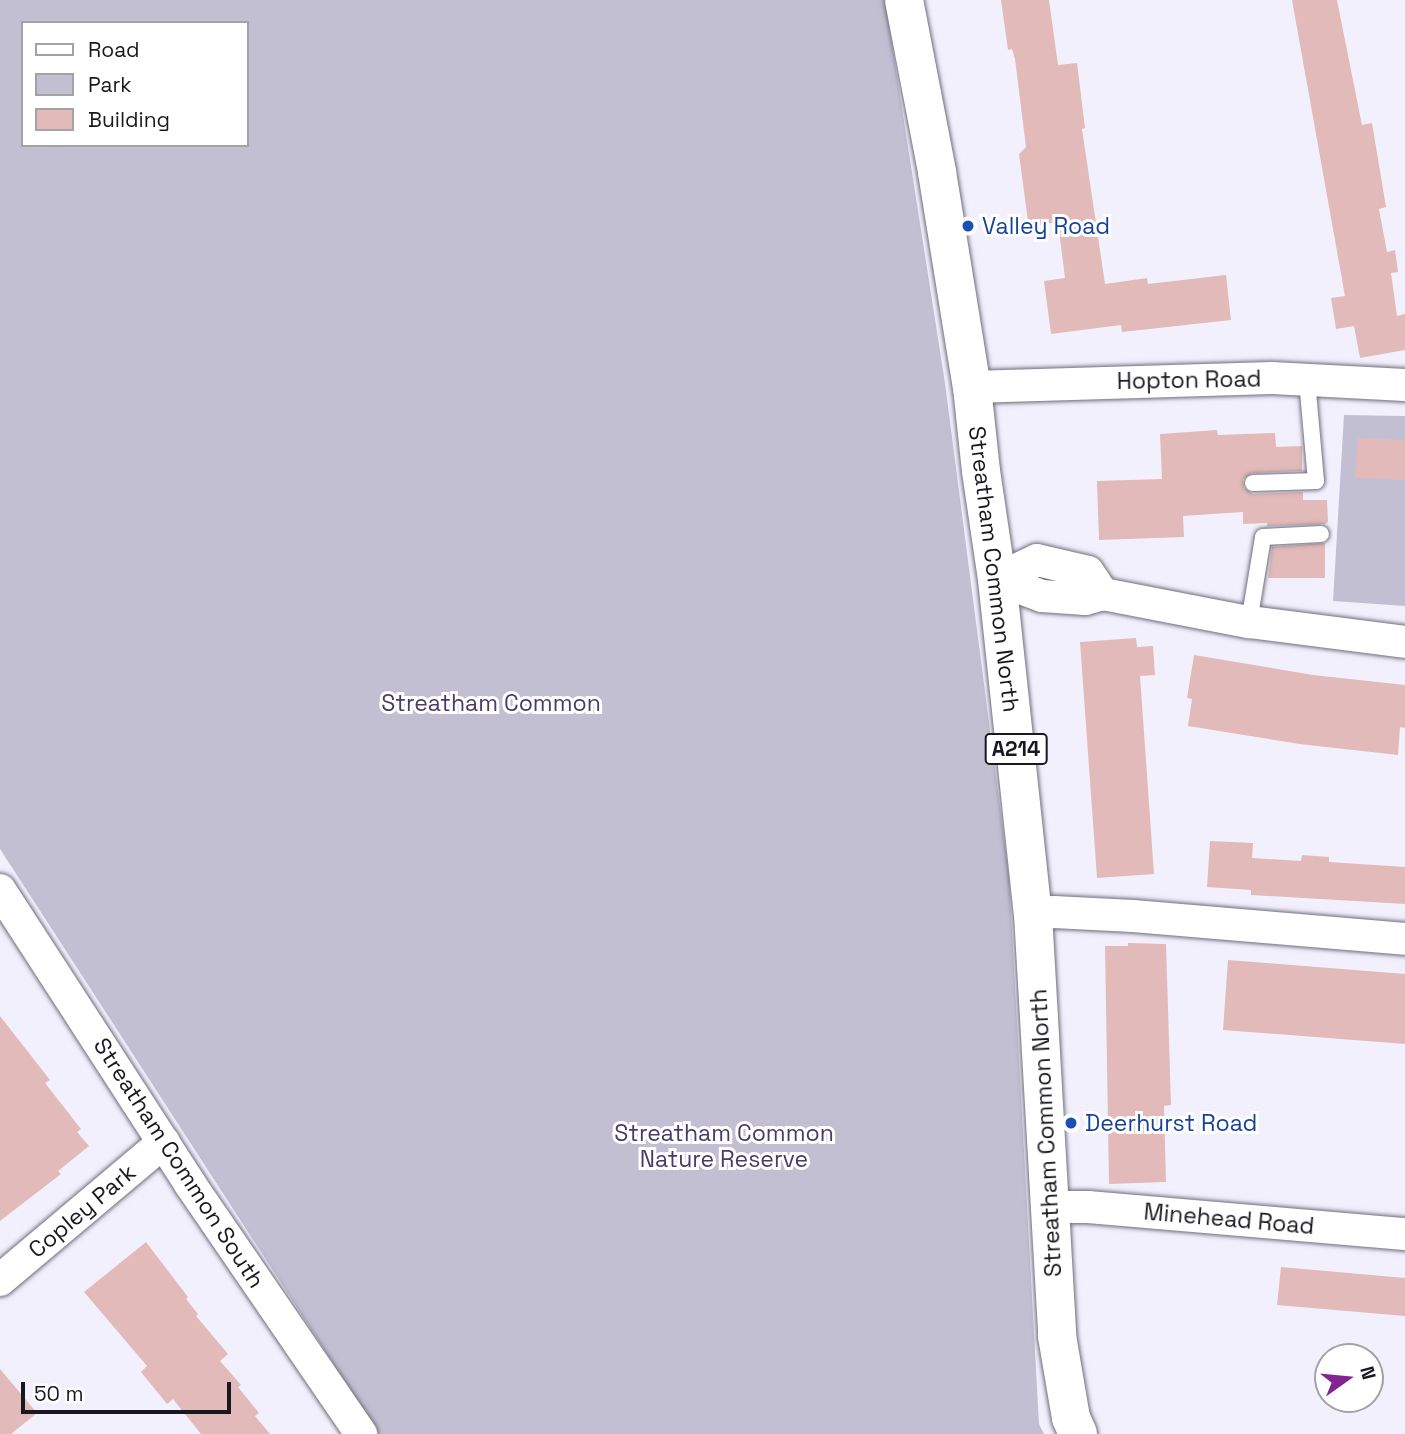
<!DOCTYPE html>
<style>
body{margin:0}
#map{position:relative;width:1405px;height:1434px;overflow:hidden;background:#f3f0fe;font-family:"Space Grotesk",sans-serif}
div>[style]{position:absolute}
[style*='--x']{left:calc(var(--x)*1px);top:calc(var(--y)*1px);width:calc(var(--w)*1px);rotate:calc(var(--a)*1deg)}
.green>*{inset:0;background:#c3bfd3}
.building>*{inset:0;background:#e1bab9}
.roads{filter:drop-shadow(0 0 2px #716d7d) drop-shadow(0 0 2px #716d7d)}
.lane>*{height:16px;margin:-8px;padding:0 8px;transform-origin:8px;border-radius:8px;background:#fff}
.street>*{height:32px;margin:-16px;padding:0 16px;transform-origin:16px;border-radius:16px;background:#fff}
.primary>*{height:38px;margin:-19px;padding:0 19px;transform-origin:19px;border-radius:19px;background:#fff}
.dots>*{width:19px;height:19px;translate:-50% -50%;box-sizing:border-box;border:4px solid #fff;border-radius:50%}
span{translate:-50% -50%;white-space:nowrap;text-align:center;line-height:1.15;-webkit-text-stroke:6px #fff;paint-order:stroke}
.shield-label span{padding:2px 5px;background:#fff;border:2px solid;border-radius:5px;-webkit-text-stroke-width:0}
.shield-label{font-size:21px;color:#1a181f;font-weight:700}
.transit-label{font-size:23px;color:#164399}
.left{translate:0 -50%;text-align:left}
.street-label{font-size:23px;color:#1a181f}
.park-label{font-size:23px;color:#483b68}
.legend{position:absolute;left:21px;top:21px;width:228px;height:126px;box-sizing:border-box;background:#fff;border:2px solid #a3a3a5;margin:0;padding:9px 12px;list-style:none;font-size:21px;color:#1a181f}
.legend li{display:flex;align-items:center;gap:14px;height:35px}
.legend b{width:35px;border:2px solid #a3a3a5}
.north{position:absolute;left:1314px;top:1343px;width:70px;height:70px;box-sizing:border-box;background:#fff;border:2px solid #a3a3a5;border-radius:50%;rotate:75deg;font-size:19px;font-weight:700;line-height:28px;text-align:center;color:#1a181f}
.north::after{content:'';display:block;margin:auto;width:24px;height:32px;background:#812591;clip-path:polygon(50% 0,100% 100%,50% 72%,0 100%)}
.scale{position:absolute;left:21px;top:1382px;width:210px;height:32px;box-sizing:border-box;border:4px solid #1a181f;border-top:0;padding-left:9px;font-size:21px;line-height:24px;white-space:nowrap;color:#1a181f;-webkit-text-stroke:5px #fff;paint-order:stroke}
</style>
<div id="map">
<div class="green">
<i style="clip-path:polygon(evenodd,0 0,885px 0,945px 383px,1009px 877px,1039px 1424px,1044px 1434px,379px 1434px,0 849px,0 0,23px 23px,247px 23px,247px 145px,23px 145px,23px 23px)"></i>
<i style="clip-path:polygon(1344px 415px,1405px 416px,1405px 606px,1333px 601px)"></i>
</div>
<div class="building">
<i style="clip-path:polygon(1001px 0,1049px 0,1058px 65px,1077px 63px,1085px 128px,1082px 129px,1105px 284px,1147px 278px,1148px 284px,1226px 275px,1231px 320px,1122px 332px,1121px 325px,1051px 334px,1044px 281px,1065px 278px,1058px 222px,1032px 226px,1032px 221px,1028px 221px,1019px 154px,1026px 147px,1015px 59px,1012px 49px,1008px 50px)"></i>
<i style="clip-path:polygon(1292px 0,1337px 0,1362px 125px,1372px 123px,1386px 207px,1379px 209px,1387px 252px,1395px 250px,1398px 272px,1391px 273px,1397px 316px,1405px 314px,1405px 350px,1360px 358px,1354px 326px,1336px 329px,1331px 298px,1345px 296px)"></i>
<i style="clip-path:polygon(1217px 430px,1218px 435px,1275px 433px,1276px 447px,1302px 446px,1302px 471px,1252px 473px,1243px 479px,1244px 488px,1253px 494px,1303px 492px,1303px 500px,1327px 500px,1328px 522px,1325px 524px,1267px 526px,1267px 523px,1243px 524px,1243px 512px,1183px 516px,1184px 537px,1099px 540px,1097px 481px,1162px 479px,1160px 434px)"></i>
<i style="clip-path:polygon(1358px 438px,1405px 440px,1405px 480px,1355px 478px)"></i>
<i style="clip-path:polygon(1325px 543px,1325px 578px,1268px 578px,1272px 547px)"></i>
<i style="clip-path:polygon(1136px 638px,1137px 647px,1153px 646px,1155px 675px,1140px 676px,1154px 874px,1097px 878px,1080px 642px)"></i>
<i style="clip-path:polygon(1194px 655px,1313px 675px,1405px 685px,1405px 728px,1400px 727px,1398px 755px,1299px 744px,1188px 726px,1192px 699px,1187px 698px)"></i>
<i style="clip-path:polygon(1210px 841px,1253px 843px,1252px 858px,1301px 861px,1302px 855px,1329px 857px,1329px 862px,1405px 867px,1405px 904px,1251px 895px,1251px 890px,1207px 887px)"></i>
<i style="clip-path:polygon(1128px 943px,1166px 944px,1171px 1105px,1164px 1106px,1166px 1182px,1109px 1184px,1105px 946px,1128px 946px)"></i>
<i style="clip-path:polygon(1228px 960px,1405px 974px,1405px 1044px,1223px 1030px)"></i>
<i style="clip-path:polygon(0 1016px,50px 1080px,45px 1083px,81px 1129px,77px 1132px,89px 1146px,58px 1171px,61px 1174px,0 1221px)"></i>
<i style="clip-path:polygon(146px 1242px,188px 1297px,186px 1299px,198px 1314px,196px 1316px,228px 1354px,220px 1361px,241px 1385px,238px 1387px,259px 1413px,255px 1416px,270px 1434px,201px 1434px,173px 1399px,167px 1404px,141px 1372px,147px 1366px,84px 1292px)"></i>
<i style="clip-path:polygon(1281px 1267px,1405px 1278px,1405px 1316px,1277px 1305px)"></i>
<i style="clip-path:polygon(0 1369px,37px 1413px,11px 1434px,0 1434px)"></i>
</div>
<div class="roads">
<div class="lane">
<i style="--x:1253;--y:483;--w:63;--a:-1.8"></i>
<i style="--x:1316;--y:481;--w:101;--a:-95.1"></i>
<i style="--x:1249;--y:622;--w:86;--a:-80.6"></i>
<i style="--x:1263;--y:537;--w:58;--a:-3"></i>
</div>
<div class="street">
<i style="--x:972;--y:387;--w:300;--a:-1.7"></i>
<i style="--x:1272;--y:378;--w:133;--a:3"></i>
<i style="--x:997;--y:579;--w:48;--a:20.7"></i>
<i style="--x:1042;--y:596;--w:43;--a:4"></i>
<i style="--x:1085;--y:599;--w:19;--a:-16"></i>
<i style="--x:1103;--y:594;--w:149;--a:10.9"></i>
<i style="--x:1249;--y:622;--w:157;--a:7.3"></i>
<i style="--x:997;--y:579;--w:44;--a:-25.4"></i>
<i style="--x:1037;--y:560;--w:52;--a:13.2"></i>
<i style="--x:1088;--y:572;--w:27;--a:56"></i>
<i style="--x:0;--y:890;--w:350;--a:57.1"></i>
<i style="--x:190;--y:1184;--w:303;--a:55.6"></i>
<i style="--x:1033;--y:914;--w:21;--a:-5"></i>
<i style="--x:1054;--y:912;--w:79;--a:2.9"></i>
<i style="--x:1133;--y:916;--w:273;--a:4.8"></i>
<i style="--x:1052;--y:1207;--w:36;--a:0"></i>
<i style="--x:1088;--y:1207;--w:318;--a:4.9"></i>
<i style="--x:0;--y:1280;--w:214;--a:-40.1"></i>
</div>
<div class="primary">
<i style="--x:904;--y:0;--w:175;--a:79.1"></i>
<i style="--x:937;--y:172;--w:218;--a:80.8"></i>
<i style="--x:972;--y:387;--w:84;--a:83.9"></i>
<i style="--x:981;--y:471;--w:109;--a:81.6"></i>
<i style="--x:997;--y:579;--w:337;--a:83.9"></i>
<i style="--x:1033;--y:914;--w:423;--a:86.7"></i>
<i style="--x:1057;--y:1336;--w:83;--a:80.3"></i>
<i style="--x:1071;--y:1418;--w:17;--a:66"></i>
</div>
</div>
<div class="dots">
<i style="left:968px;top:226px;background:#1a4fb4"></i>
<i style="left:1071px;top:1123px;background:#1a4fb4"></i>
</div>
<div class="shield-label">
<span style="left:1016px;top:749px">A214</span>
</div>
<div class="transit-label">
<span class="left" style="left:982px;top:226px">Valley Road</span>
<span class="left" style="left:1085px;top:1123px">Deerhurst Road</span>
</div>
<div class="street-label">
<span style="left:1189px;top:380px;rotate:-1deg">Hopton Road</span>
<span style="left:994px;top:569px;rotate:83deg">Streatham Common North</span>
<span style="left:1046px;top:1133px;rotate:-93deg">Streatham Common North</span>
<span style="left:179px;top:1163px;rotate:57deg">Streatham Common South</span>
<span style="left:82px;top:1211px;rotate:-40deg">Copley Park</span>
<span style="left:1229px;top:1219px;rotate:5deg">Minehead Road</span>
</div>
<div class="park-label">
<span style="left:491px;top:703px">Streatham Common</span>
<span style="left:724px;top:1146px">Streatham Common<br>Nature Reserve</span>
</div>
<ul class="legend">
<li><b style="height:9px;background:#fff"></b>Road</li>
<li><b style="height:19px;background:#c3bfd3"></b>Park</li>
<li><b style="height:19px;background:#e1bab9"></b>Building</li>
</ul>
<div class="north">N</div>
<div class="scale">50 m</div>
</div>
